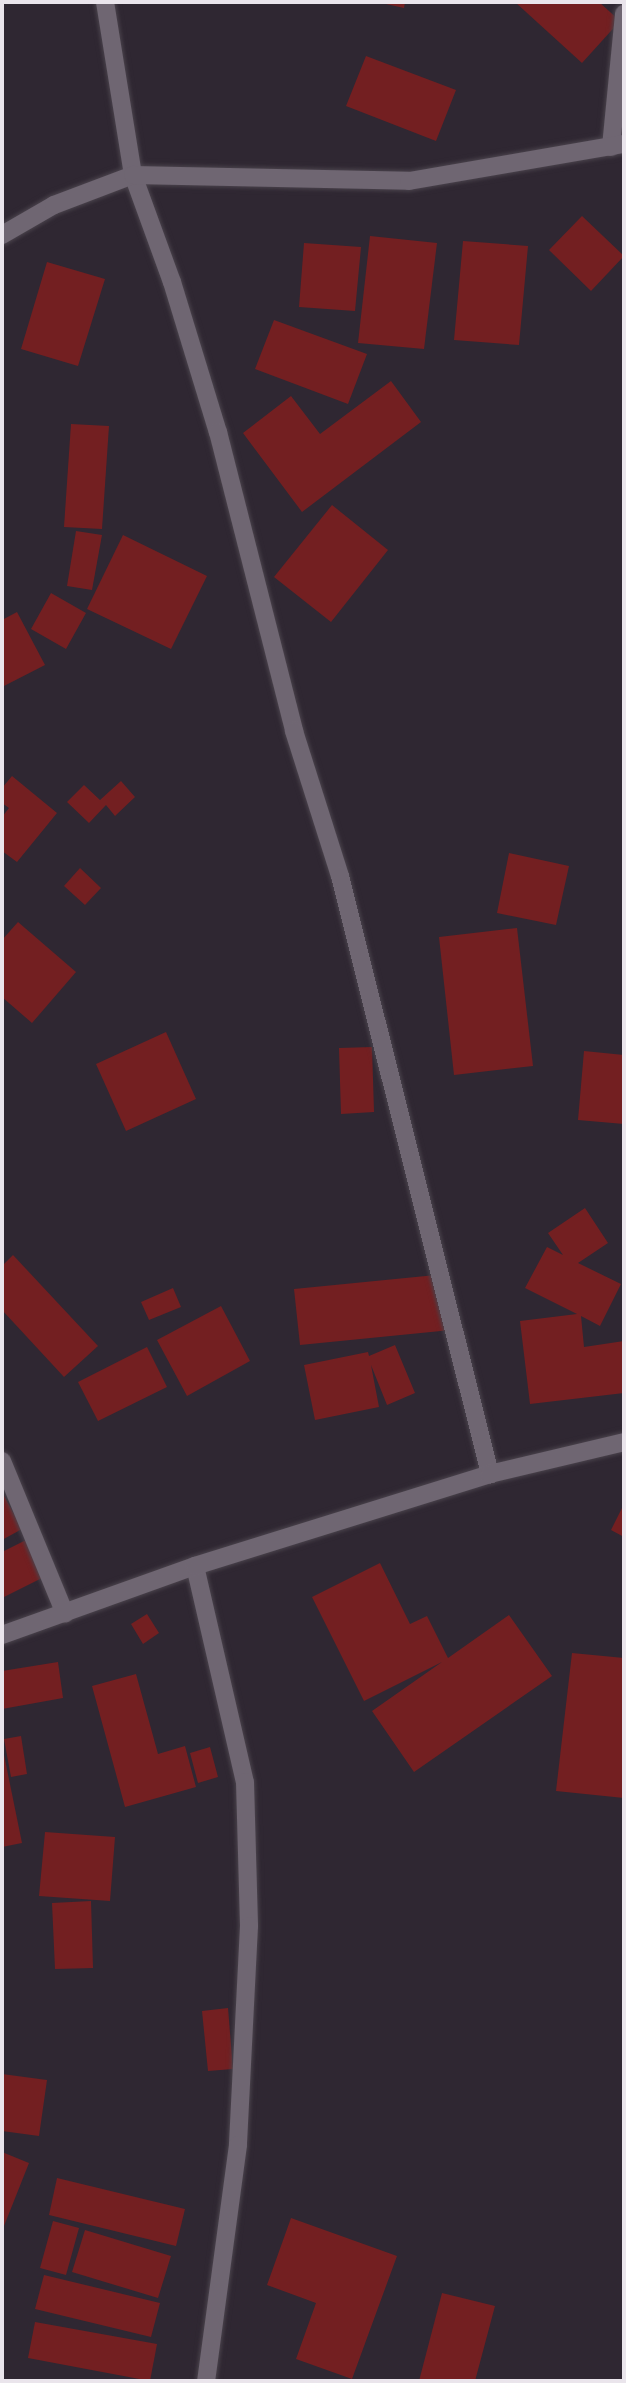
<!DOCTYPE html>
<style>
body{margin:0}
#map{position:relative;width:626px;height:2383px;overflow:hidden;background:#2f2732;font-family:"PT Sans Narrow",sans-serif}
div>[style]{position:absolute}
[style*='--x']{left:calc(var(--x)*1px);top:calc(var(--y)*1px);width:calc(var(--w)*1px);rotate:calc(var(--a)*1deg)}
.building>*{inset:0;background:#731f21}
.roads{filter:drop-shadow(0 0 2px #4a434c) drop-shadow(0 0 2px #4a434c)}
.minor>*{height:18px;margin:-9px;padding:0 9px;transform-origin:9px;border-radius:9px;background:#6f6672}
span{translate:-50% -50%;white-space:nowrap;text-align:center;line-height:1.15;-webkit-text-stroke:5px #251e28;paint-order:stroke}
.frame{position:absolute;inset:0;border:4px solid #eae5ec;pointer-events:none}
</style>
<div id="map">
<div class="building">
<i style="clip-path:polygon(377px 2px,405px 2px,404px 8px)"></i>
<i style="clip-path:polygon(515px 2px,599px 2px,620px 21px,582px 63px)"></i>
<i style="clip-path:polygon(366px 56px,456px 90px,436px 141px,346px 106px)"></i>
<i style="clip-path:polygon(582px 216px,624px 256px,591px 291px,549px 250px)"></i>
<i style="clip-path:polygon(370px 236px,437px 243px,424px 349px,358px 343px)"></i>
<i style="clip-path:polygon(463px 241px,528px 246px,519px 345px,454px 340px)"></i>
<i style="clip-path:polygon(304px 243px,361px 247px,355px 311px,299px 307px)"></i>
<i style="clip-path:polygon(47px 262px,105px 279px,78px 366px,21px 349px)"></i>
<i style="clip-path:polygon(274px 320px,367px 354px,348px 404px,255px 369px)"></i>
<i style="clip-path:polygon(391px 381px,421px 422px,302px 512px,243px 433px,291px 396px,320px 434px)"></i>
<i style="clip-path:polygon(71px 424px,109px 426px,102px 529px,64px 527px)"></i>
<i style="clip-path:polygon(332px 505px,388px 550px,331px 622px,274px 577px)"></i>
<i style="clip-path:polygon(76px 531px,102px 535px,92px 590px,67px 586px)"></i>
<i style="clip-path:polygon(123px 535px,207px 576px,171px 649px,87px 609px)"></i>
<i style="clip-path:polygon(51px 593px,86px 613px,66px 649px,31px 629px)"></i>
<i style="clip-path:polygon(17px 612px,45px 665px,2px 687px,2px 620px)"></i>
<i style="clip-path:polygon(12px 776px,57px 813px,17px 862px,2px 851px,2px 817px,9px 808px,2px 803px,2px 788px)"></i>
<i style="clip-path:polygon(121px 781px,135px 797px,115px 816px,106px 805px,89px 823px,67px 802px,84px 785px,100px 800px)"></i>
<i style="clip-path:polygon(509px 853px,569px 866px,556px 925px,497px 913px)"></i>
<i style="clip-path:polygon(80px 868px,101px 888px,85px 905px,64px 886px)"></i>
<i style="clip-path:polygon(18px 922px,76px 972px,32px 1023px,2px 997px,2px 940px)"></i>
<i style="clip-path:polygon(517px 928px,533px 1066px,454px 1075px,439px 937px)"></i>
<i style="clip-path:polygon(166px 1032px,196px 1099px,126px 1131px,96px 1064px)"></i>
<i style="clip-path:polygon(372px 1047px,374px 1112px,341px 1114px,339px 1048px)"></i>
<i style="clip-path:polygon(584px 1051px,624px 1055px,624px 1124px,578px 1120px)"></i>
<i style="clip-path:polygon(585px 1208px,608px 1243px,578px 1263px,621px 1284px,600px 1326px,581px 1316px,584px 1347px,624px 1341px,624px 1393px,530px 1404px,520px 1321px,577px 1314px,525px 1288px,547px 1247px,563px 1255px,548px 1233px)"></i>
<i style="clip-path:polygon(13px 1255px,98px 1346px,64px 1377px,2px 1310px,2px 1266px)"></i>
<i style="clip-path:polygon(446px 1274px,451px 1330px,300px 1345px,294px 1289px)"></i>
<i style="clip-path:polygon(173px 1288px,181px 1307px,149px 1320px,141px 1302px)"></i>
<i style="clip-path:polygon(221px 1306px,250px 1361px,187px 1396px,157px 1340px)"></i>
<i style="clip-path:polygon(395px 1345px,415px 1393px,387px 1405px,371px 1365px,379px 1407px,315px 1420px,304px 1365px,368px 1352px,369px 1356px)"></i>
<i style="clip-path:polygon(147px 1347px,167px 1387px,98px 1421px,78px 1382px)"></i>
<i style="clip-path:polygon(2px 1492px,22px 1529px,2px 1540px)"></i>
<i style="clip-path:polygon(624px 1504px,624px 1537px,611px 1530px)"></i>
<i style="clip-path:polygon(32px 1537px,50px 1574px,2px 1598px,2px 1552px)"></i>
<i style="clip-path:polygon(380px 1563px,410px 1624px,427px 1616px,448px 1658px,509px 1615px,552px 1676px,414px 1772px,372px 1711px,442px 1662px,364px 1701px,312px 1597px)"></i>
<i style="clip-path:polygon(147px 1614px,159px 1633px,143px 1644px,131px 1624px)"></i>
<i style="clip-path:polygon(572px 1653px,624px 1658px,624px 1798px,556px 1791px)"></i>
<i style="clip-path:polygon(58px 1662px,63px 1698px,2px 1709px,2px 1671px)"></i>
<i style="clip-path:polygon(136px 1674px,158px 1754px,185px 1746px,196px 1787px,125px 1807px,92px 1686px)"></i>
<i style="clip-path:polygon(21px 1736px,27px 1774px,11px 1777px,4px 1739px)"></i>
<i style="clip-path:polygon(2px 1745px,22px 1843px,2px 1847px)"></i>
<i style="clip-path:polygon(210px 1747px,218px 1777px,198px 1783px,190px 1753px)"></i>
<i style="clip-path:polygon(45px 1832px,115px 1837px,110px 1901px,39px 1896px)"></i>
<i style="clip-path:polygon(91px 1901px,93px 1968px,55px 1969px,52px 1903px)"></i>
<i style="clip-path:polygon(228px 2008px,233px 2069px,208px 2071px,202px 2011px)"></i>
<i style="clip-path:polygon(2px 2074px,47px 2080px,39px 2136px,2px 2131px)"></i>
<i style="clip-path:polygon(2px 2152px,29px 2163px,2px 2231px)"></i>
<i style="clip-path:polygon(57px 2178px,185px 2209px,176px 2246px,49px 2215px)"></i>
<i style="clip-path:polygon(291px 2218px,397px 2256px,352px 2379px,296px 2359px,316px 2303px,267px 2285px)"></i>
<i style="clip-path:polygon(53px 2221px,79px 2228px,66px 2275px,40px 2268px)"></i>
<i style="clip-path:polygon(85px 2230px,171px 2256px,158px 2298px,72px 2272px)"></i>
<i style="clip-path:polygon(44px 2275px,160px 2303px,151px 2337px,35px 2309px)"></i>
<i style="clip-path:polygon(442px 2293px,495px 2306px,475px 2381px,419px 2381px)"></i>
<i style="clip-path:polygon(35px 2322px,157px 2344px,150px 2381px,28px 2358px)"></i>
</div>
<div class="roads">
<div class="minor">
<i style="--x:105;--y:2;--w:175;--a:80.8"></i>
<i style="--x:133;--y:175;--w:114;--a:70"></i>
<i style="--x:172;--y:282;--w:157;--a:73"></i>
<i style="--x:218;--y:432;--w:309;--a:75.7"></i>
<i style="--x:294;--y:731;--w:152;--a:72.4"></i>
<i style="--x:340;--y:876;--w:617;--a:75.92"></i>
<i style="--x:611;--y:147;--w:134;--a:-84.4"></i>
<i style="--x:2;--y:235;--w:60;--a:-30"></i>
<i style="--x:54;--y:205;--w:85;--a:-20.8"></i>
<i style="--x:133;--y:175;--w:276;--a:1.2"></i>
<i style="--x:409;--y:181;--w:218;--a:-9.8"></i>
<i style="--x:2;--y:1461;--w:165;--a:67.6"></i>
<i style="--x:195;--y:1566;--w:222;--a:77"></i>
<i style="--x:245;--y:1782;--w:144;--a:88.4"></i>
<i style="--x:249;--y:1926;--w:219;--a:92.9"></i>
<i style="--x:238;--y:2145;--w:238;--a:97.7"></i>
<i style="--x:2;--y:1635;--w:205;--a:-19.7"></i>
<i style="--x:195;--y:1566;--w:309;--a:-17.3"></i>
<i style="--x:490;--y:1474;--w:138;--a:-13.4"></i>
</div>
</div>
<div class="frame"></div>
</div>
